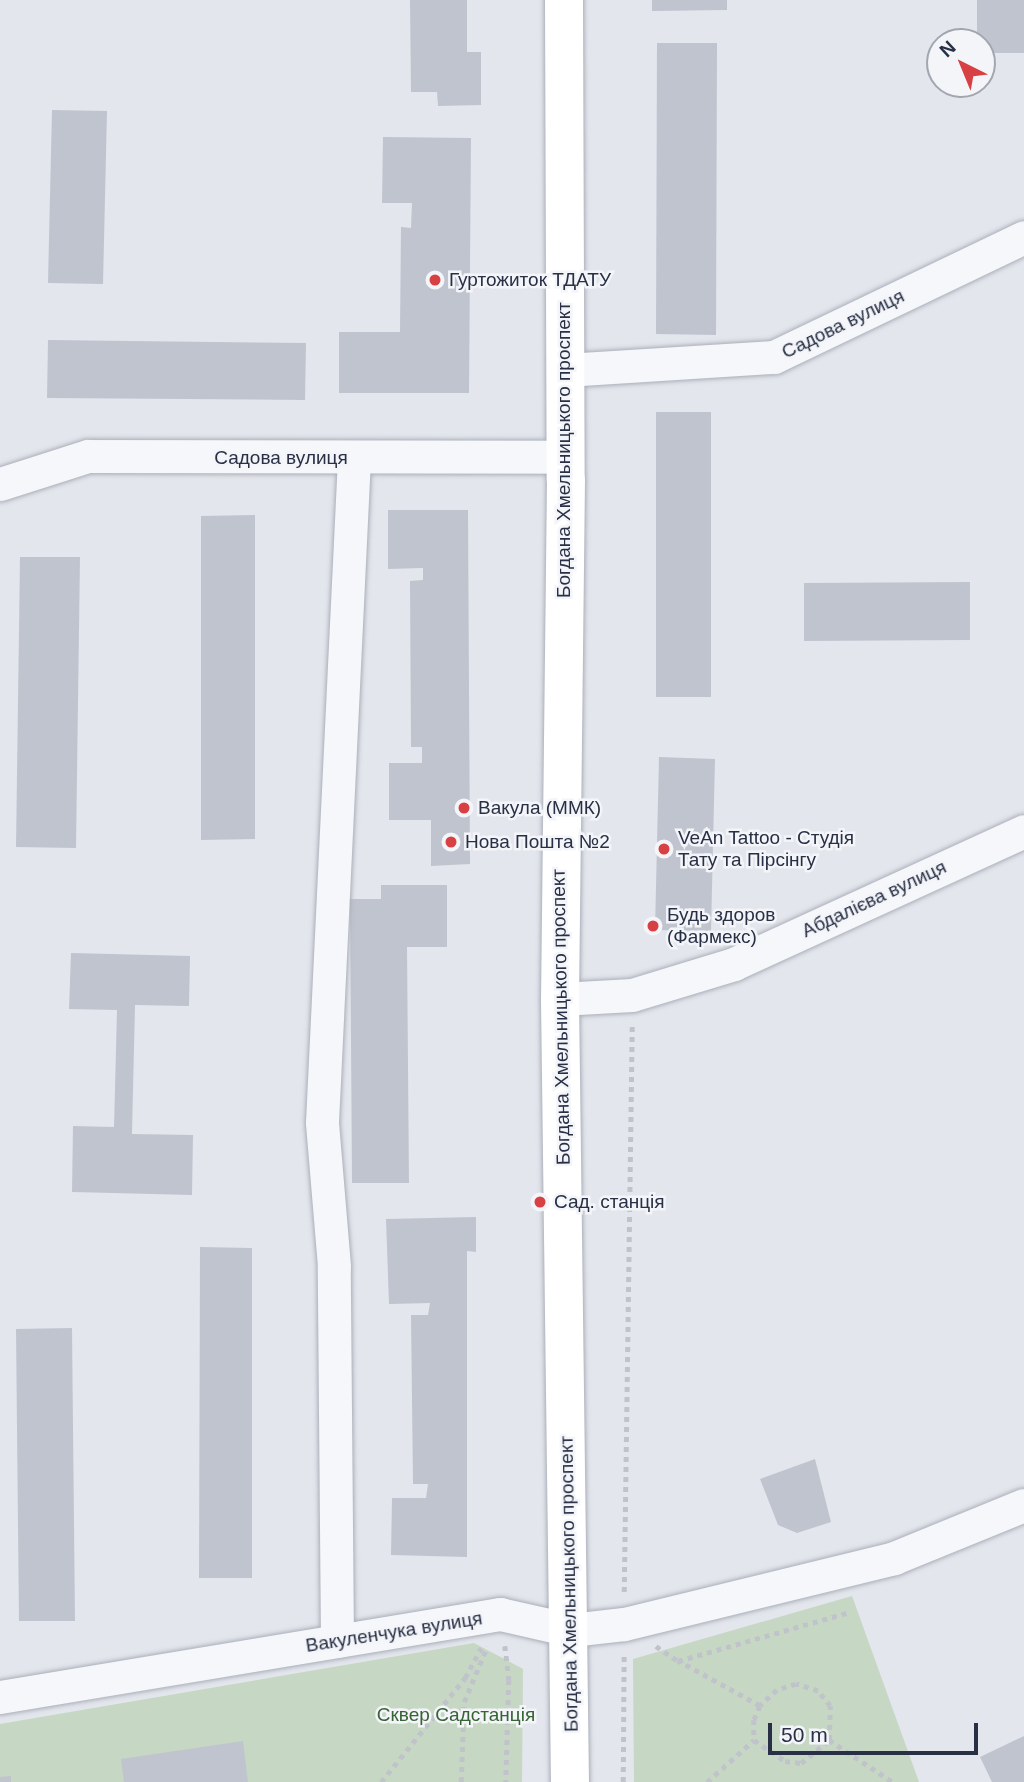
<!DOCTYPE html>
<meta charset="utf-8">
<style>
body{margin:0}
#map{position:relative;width:1024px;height:1782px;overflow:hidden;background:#e3e6ec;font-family:Arial,sans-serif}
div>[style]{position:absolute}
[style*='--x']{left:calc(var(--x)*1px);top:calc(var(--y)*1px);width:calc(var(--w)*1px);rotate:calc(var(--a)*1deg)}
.green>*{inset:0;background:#c6d7c4}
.building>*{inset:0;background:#c0c4cf}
.path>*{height:4.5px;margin-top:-2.25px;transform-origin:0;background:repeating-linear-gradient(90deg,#c1c3cb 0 5px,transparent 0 10px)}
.roads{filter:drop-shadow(0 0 2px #abafba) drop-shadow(0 0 2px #abafba)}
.minor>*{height:33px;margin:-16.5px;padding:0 16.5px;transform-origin:16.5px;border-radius:16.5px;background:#f6f7fa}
.highway>*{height:38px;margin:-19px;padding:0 19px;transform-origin:19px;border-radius:19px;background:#fff}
.dots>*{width:19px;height:19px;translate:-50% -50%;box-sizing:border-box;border:4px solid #f3f5f9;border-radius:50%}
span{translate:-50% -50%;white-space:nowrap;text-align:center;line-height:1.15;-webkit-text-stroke:5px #f3f5f9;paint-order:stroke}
.poi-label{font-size:19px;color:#293046}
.left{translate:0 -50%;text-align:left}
.street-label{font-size:19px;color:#293046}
.park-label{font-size:19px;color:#386335}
.north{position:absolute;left:926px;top:28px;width:70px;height:70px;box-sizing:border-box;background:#f3f5f9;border:2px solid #a2a6b1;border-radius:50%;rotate:317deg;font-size:19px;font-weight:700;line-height:28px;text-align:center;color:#293046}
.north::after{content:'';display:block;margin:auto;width:24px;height:32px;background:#d84144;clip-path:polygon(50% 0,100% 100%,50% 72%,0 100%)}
.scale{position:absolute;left:768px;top:1723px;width:210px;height:32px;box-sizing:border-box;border:4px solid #293046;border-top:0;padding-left:9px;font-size:21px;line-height:24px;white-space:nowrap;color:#293046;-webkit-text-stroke:5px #f3f5f9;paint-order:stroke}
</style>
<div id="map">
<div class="green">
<i style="clip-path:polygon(852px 1596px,919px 1782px,634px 1782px,633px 1659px)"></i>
<i style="clip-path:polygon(474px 1643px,523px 1669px,522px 1782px,0 1782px,0 1724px)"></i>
</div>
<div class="building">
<i style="clip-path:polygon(410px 0,467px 0,467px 52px,481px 52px,481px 105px,438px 106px,437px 92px,411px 92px)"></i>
<i style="clip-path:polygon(652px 0,727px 0,727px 10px,652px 11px)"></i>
<i style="clip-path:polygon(977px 0,1024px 0,1024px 53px,982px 53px,982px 42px,977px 42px)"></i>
<i style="clip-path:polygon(657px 43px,717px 43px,716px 335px,656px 334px)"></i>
<i style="clip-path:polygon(52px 110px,107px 111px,103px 284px,48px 283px)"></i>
<i style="clip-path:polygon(383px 137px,471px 138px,469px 393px,339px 393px,339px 332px,400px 332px,401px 227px,411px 228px,412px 203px,382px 203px)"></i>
<i style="clip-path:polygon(48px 340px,306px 343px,305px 400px,47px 398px)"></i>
<i style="clip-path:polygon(656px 412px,711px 412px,711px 697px,656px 697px)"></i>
<i style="clip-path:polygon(388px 510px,468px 510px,470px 864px,431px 866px,431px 820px,389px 820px,389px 763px,422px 763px,422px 747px,411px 747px,410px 581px,423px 580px,423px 568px,388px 569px)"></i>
<i style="clip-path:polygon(255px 515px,255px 839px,201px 840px,201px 516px)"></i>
<i style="clip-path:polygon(20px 557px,80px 557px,76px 848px,16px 847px)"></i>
<i style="clip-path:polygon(970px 582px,970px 640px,804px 641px,804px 583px)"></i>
<i style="clip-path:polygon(659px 757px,715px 759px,711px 931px,655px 930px)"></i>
<i style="clip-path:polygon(381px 885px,447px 885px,447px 947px,407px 947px,409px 1183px,352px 1183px,350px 899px,381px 899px)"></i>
<i style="clip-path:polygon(71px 953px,190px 956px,189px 1006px,135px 1005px,132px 1134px,193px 1135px,192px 1195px,72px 1192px,73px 1126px,114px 1127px,117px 1010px,69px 1009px)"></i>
<i style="clip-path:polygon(476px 1217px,476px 1252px,467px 1251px,467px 1557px,391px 1555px,392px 1498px,426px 1498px,428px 1484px,413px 1484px,411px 1315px,428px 1315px,430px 1303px,389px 1304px,386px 1219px)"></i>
<i style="clip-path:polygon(200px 1247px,252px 1248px,252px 1578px,199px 1578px)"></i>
<i style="clip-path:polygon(72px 1328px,75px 1621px,19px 1621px,16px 1329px)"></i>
<i style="clip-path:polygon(815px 1459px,831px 1522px,797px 1533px,778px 1525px,760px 1479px)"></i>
<i style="clip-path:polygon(1024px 1736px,1024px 1782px,992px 1782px,980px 1757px)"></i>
<i style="clip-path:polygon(243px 1741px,248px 1782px,124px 1782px,121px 1759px)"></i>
<i style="clip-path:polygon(11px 1776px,11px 1782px,0 1782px,0 1777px)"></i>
</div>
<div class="path">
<i style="--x:624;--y:1592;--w:569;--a:-89.19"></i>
<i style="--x:505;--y:1646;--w:34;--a:83"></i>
<i style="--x:509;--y:1680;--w:102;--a:91.7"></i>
<i style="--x:656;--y:1646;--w:27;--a:34"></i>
<i style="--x:760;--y:1706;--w:15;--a:113"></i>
<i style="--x:754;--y:1720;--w:20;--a:90"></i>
<i style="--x:754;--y:1740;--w:37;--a:34"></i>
<i style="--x:785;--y:1761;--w:16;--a:7"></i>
<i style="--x:801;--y:1763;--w:36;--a:-39"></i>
<i style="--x:829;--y:1740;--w:34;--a:-88"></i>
<i style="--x:830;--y:1706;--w:19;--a:-129"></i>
<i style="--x:818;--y:1691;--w:23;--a:-162"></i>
<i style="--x:796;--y:1684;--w:20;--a:162"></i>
<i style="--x:777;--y:1690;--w:23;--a:137"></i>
<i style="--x:760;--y:1706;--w:94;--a:-151.2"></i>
<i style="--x:678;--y:1661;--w:179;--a:-15.9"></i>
<i style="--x:829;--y:1740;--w:77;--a:33.3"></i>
<i style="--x:381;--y:1782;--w:134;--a:-51.1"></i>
<i style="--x:465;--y:1678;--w:34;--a:-62"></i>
<i style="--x:461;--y:1782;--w:80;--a:-87.9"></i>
<i style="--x:464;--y:1702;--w:60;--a:-67.3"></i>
<i style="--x:623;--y:1782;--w:129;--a:-89.6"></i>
<i style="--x:707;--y:1782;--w:63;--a:-41.8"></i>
</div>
<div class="roads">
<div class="minor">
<i style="--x:566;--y:370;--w:208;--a:-3.6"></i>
<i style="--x:774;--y:357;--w:277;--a:-25.6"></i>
<i style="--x:0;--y:484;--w:92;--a:-17.7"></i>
<i style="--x:88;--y:456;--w:478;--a:0.1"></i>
<i style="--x:560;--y:999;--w:72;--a:-3.2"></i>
<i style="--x:632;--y:995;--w:107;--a:-16.9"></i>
<i style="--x:734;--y:964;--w:319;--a:-24.6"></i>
<i style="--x:337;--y:1641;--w:375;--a:-90.5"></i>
<i style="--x:334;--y:1266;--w:144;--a:-94.8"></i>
<i style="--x:322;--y:1122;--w:665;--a:-87.24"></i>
<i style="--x:0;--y:1697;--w:507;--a:-9.43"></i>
<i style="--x:500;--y:1614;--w:73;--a:12.7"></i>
<i style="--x:571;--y:1630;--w:53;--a:-6.5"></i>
<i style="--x:624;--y:1624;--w:278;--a:-13.7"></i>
<i style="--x:894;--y:1558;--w:140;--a:-22.2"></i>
</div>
<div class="highway">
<i style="--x:564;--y:0;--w:480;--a:89.8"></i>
<i style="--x:566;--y:480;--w:519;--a:90.66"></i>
<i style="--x:560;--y:999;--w:783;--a:89.27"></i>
</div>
</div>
<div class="dots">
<i style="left:435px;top:280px;background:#d84144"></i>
<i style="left:464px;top:808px;background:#d84144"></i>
<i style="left:451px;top:842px;background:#d84144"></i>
<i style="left:664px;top:849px;background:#d84144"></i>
<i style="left:653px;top:926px;background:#d84144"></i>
<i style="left:540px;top:1202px;background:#d84144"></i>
</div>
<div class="poi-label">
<span class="left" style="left:449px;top:280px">Гуртожиток ТДАТУ</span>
<span class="left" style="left:478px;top:808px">Вакула (ММК)</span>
<span class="left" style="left:678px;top:849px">VeAn Tattoo - Студія<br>Тату та Пірсінгу</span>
<span class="left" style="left:465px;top:842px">Нова Пошта №2</span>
<span class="left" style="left:667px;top:926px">Будь здоров<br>(Фармекс)</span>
<span class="left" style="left:554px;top:1202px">Сад. станція</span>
</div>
<div class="street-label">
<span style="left:843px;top:324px;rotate:-26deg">Садова вулиця</span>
<span style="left:564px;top:450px;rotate:-90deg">Богдана Хмельницького проспект</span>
<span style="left:281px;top:458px">Садова вулиця</span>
<span style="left:874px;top:899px;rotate:-25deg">Абдалієва вулиця</span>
<span style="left:561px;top:1017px;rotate:-91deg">Богдана Хмельницького проспект</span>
<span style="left:569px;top:1584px;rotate:-91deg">Богдана Хмельницького проспект</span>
<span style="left:394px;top:1632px;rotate:-9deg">Вакуленчука вулиця</span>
</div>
<div class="park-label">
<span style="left:456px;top:1715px">Сквер Садстанція</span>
</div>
<div class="north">N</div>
<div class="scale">50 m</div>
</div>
